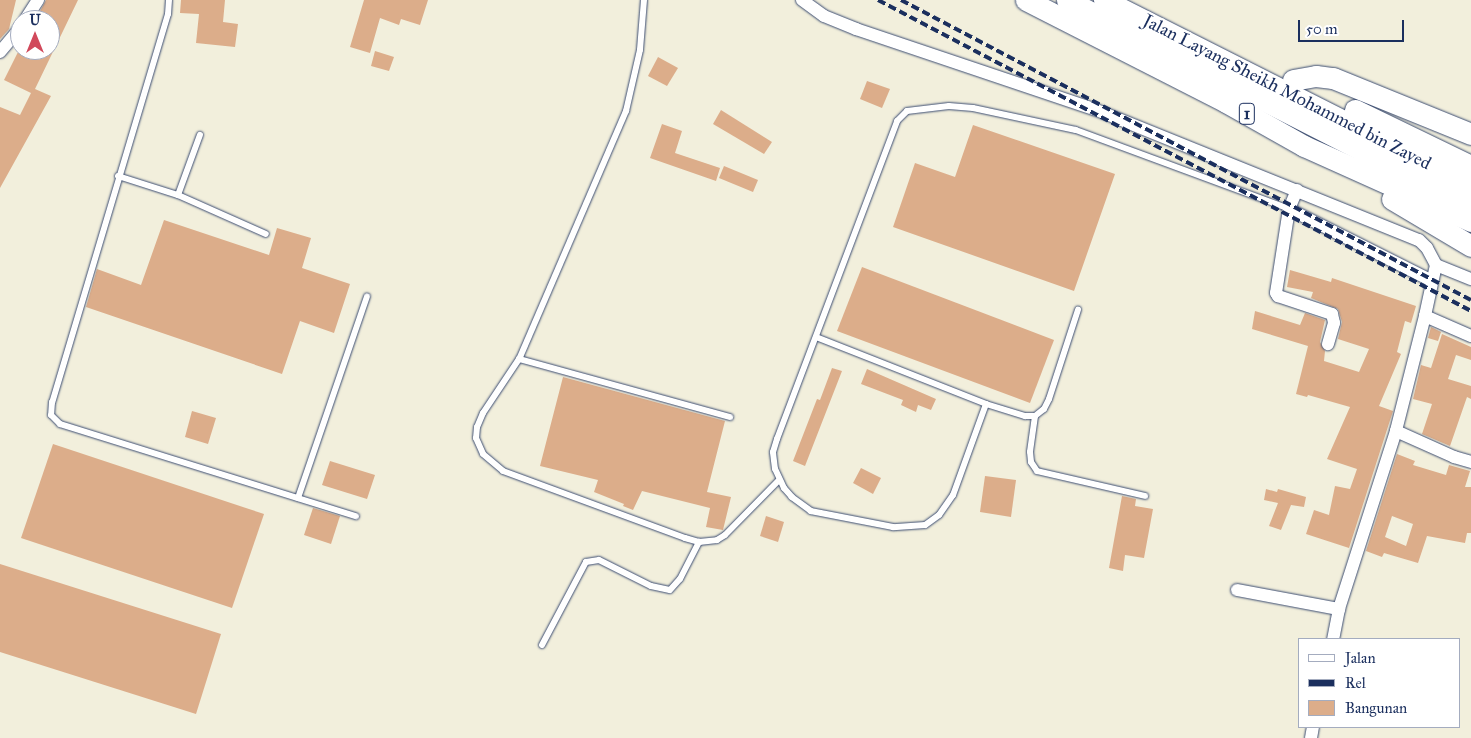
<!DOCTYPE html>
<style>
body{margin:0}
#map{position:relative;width:1471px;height:738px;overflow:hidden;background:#f2efdc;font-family:"IM FELL Great Primer",serif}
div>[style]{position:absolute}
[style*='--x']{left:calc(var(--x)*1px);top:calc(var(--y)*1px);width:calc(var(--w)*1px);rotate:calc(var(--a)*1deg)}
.building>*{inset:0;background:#dcad8a}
.roads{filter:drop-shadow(0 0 1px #3b4c71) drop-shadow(0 0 1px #3b4c71)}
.service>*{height:6px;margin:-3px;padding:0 3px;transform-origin:3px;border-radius:3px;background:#fff}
.minor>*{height:12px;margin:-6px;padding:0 6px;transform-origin:6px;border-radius:6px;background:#fff}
.motorway>*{height:21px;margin:-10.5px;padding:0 10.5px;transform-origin:10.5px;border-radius:10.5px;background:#fff}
.rail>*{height:4px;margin-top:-2px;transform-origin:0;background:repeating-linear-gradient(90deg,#1b2f5e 0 8px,transparent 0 12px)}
span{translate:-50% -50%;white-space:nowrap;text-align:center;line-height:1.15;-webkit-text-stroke:4px #fff;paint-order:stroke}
.shield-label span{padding:1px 4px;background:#fff;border:1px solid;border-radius:4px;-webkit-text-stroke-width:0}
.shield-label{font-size:16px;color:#1b2f5e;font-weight:700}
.street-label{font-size:18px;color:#1b2f5e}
.legend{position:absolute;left:1298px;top:638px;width:162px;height:90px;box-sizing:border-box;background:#fff;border:1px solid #a4acbf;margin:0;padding:6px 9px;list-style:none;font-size:15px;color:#1b2f5e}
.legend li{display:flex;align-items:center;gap:10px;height:25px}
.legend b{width:25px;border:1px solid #a4acbf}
.north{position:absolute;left:10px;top:10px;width:50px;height:50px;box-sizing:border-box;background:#fff;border:1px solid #a4acbf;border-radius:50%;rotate:0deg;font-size:14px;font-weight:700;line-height:20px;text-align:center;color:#1b2f5e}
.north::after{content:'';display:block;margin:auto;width:18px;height:22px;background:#d1495b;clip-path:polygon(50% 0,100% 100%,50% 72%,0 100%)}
.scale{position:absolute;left:1298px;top:20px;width:106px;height:22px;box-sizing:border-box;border:2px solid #1b2f5e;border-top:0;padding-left:6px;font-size:15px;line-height:18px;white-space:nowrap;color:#1b2f5e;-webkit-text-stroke:4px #fff;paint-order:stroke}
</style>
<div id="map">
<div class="building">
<i style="clip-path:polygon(0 0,16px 0,9px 29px,0 39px)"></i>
<i style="clip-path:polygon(46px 0,78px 0,35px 89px,51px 96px,0 188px,0 107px,20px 115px,31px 93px,4px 80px,19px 50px,50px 50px,50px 20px,38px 15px)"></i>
<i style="clip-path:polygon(181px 0,225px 0,223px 22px,238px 24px,235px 47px,196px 43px,199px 14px,180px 13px)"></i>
<i style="clip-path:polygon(364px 0,428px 0,420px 25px,401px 19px,399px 25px,380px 18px,370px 53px,350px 47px)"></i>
<i style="clip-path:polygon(375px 51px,394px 57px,389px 71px,371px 66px)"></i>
<i style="clip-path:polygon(658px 57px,678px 68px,667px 86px,648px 76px)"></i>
<i style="clip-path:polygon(867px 81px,890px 89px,882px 108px,860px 99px)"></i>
<i style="clip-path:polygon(721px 110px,772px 142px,764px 154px,713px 124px)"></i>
<i style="clip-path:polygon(662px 124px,682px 131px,675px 153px,720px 168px,716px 181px,650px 158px)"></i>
<i style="clip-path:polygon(973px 125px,1115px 174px,1074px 291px,893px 227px,915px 163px,955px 177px)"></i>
<i style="clip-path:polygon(724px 166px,758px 180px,753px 192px,719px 178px)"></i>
<i style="clip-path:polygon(164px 220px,269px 255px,277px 228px,311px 238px,302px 268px,350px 284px,334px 333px,300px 321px,282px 374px,86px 307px,97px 269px,141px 285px)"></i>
<i style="clip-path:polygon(862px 267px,1054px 340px,1030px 403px,837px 331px)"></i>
<i style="clip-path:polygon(1290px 270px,1331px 282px,1332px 278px,1416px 306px,1411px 323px,1405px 321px,1397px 352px,1401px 354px,1379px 406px,1393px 411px,1349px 548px,1306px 534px,1314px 510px,1329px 515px,1335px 486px,1350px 489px,1357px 469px,1327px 459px,1350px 407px,1308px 395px,1307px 397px,1296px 394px,1308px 346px,1252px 329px,1255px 311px,1300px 325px,1305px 313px,1325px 320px,1320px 342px,1325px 351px,1324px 361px,1359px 372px,1369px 349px,1338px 339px,1342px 322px,1338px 309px,1311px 298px,1313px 292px,1287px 287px)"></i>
<i style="clip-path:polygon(1431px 327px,1441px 332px,1438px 341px,1428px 338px)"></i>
<i style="clip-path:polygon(1442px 334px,1471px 347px,1471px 360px,1456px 355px,1448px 379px,1471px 386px,1471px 399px,1467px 397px,1450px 446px,1422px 434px,1432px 404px,1413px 399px,1421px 365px,1431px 368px)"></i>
<i style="clip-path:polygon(832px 368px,842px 371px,805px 466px,793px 461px,817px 399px,820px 400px)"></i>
<i style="clip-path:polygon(867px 369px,936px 399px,931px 410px,918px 405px,916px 412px,901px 405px,903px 400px,861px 384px)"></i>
<i style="clip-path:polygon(563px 377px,725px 421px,707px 492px,731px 497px,723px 530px,706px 527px,710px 508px,642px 491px,633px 510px,623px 506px,624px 504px,594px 492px,598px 480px,540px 466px)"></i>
<i style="clip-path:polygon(192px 411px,216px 418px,208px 444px,185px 437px)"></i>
<i style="clip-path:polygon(53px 444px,264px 514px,232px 608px,21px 538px)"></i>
<i style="clip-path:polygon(evenodd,1397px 454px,1415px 461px,1413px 465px,1446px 475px,1449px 465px,1470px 471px,1465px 487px,1471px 487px,1471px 533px,1467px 533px,1465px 543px,1427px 536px,1418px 563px,1384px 553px,1382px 557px,1366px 551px,1397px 454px,1392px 516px,1413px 524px,1406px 546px,1385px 537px,1392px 516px)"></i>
<i style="clip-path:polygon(330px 461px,375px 475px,367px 499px,322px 485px)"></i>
<i style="clip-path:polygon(861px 468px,881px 478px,873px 494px,853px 483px)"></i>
<i style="clip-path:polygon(985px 476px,1016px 480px,1011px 517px,980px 512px)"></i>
<i style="clip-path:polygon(1266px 489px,1277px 492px,1278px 489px,1306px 497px,1304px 507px,1291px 505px,1281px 530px,1269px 526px,1278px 503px,1264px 500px)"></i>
<i style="clip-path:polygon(1122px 496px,1136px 499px,1135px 506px,1153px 509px,1144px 558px,1125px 555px,1123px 571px,1109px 568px)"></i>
<i style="clip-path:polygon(313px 508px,340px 516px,331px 544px,304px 535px)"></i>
<i style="clip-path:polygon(766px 516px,784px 522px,778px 542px,760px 536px)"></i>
<i style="clip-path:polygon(0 564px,221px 634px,196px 714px,0 652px)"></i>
</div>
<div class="roads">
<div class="service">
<i style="--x:169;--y:0;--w:14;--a:94"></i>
<i style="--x:168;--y:14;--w:405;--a:106.6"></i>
<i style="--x:52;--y:402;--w:13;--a:94"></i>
<i style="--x:51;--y:415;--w:13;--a:45"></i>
<i style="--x:60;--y:424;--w:310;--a:17.3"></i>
<i style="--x:644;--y:0;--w:50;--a:94.6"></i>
<i style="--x:640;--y:50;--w:63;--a:102.9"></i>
<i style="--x:626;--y:111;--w:270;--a:113.3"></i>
<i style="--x:519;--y:359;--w:65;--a:123.7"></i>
<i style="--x:483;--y:413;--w:15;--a:113"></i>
<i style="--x:477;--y:427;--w:11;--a:95"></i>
<i style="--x:476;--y:438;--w:17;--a:66"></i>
<i style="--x:483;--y:454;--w:26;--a:40"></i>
<i style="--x:503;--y:471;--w:194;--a:20.2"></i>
<i style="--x:685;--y:538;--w:15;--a:16"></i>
<i style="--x:699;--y:542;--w:18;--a:-6"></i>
<i style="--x:717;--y:540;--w:9;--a:-32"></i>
<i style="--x:725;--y:535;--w:77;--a:-45.5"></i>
<i style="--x:118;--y:176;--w:63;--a:17.6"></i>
<i style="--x:178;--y:195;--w:96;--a:23.9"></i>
<i style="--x:178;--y:195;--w:64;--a:-69.9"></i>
<i style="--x:816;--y:337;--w:183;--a:21.5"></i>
<i style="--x:986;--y:404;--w:41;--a:17.1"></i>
<i style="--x:1025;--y:416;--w:10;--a:0"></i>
<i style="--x:1035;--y:416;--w:11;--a:-38"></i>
<i style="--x:1044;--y:409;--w:11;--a:-63"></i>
<i style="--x:1049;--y:399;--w:94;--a:-72"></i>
<i style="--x:519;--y:359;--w:219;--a:15.4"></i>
<i style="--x:986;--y:404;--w:97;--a:109.9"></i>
<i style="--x:953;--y:495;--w:24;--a:125"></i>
<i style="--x:939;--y:515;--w:17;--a:144"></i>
<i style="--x:925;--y:525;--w:32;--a:176"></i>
<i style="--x:893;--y:527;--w:84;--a:-169"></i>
<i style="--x:811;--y:511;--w:24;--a:-144"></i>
<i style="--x:792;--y:497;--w:12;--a:-132"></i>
<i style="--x:784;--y:488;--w:21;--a:-115"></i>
<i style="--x:775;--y:469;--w:17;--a:-97"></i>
<i style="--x:773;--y:452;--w:14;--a:-73"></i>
<i style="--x:777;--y:439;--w:340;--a:-69.3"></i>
<i style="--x:897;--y:121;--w:14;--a:-45"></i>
<i style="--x:907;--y:111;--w:42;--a:-6.8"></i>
<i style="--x:949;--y:106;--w:24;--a:5"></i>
<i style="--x:973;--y:108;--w:105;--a:12.1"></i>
<i style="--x:1076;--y:130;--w:227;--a:20.3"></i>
<i style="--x:1035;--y:416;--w:36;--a:98"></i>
<i style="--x:1030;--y:452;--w:10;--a:84"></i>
<i style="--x:1031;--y:462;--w:11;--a:56"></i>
<i style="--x:1037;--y:471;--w:111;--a:13"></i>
<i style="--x:298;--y:498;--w:213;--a:-71.1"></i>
<i style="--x:542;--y:645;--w:94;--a:-62.1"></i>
<i style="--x:586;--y:562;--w:13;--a:-9"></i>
<i style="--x:599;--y:560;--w:58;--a:26.6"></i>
<i style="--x:651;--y:586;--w:19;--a:12"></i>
<i style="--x:670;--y:590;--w:15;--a:-48"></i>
<i style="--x:680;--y:579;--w:42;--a:-62.8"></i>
</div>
<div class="minor">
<i style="--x:802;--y:0;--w:27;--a:36"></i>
<i style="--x:824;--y:16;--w:35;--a:22"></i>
<i style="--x:856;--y:29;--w:251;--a:18.6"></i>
<i style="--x:1094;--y:109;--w:350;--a:22"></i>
<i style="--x:1419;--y:240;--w:11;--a:45"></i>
<i style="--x:1427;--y:248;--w:19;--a:62"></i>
<i style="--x:1436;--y:265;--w:52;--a:102.2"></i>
<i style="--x:1425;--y:316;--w:119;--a:104.2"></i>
<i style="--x:1396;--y:431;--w:187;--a:107.8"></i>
<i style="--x:1339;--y:609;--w:31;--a:101"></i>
<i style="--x:25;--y:20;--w:24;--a:-57"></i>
<i style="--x:0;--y:52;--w:31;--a:-50"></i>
<i style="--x:1297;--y:190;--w:21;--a:113"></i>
<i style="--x:1289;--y:209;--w:85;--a:98.8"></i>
<i style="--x:1276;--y:293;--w:4;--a:56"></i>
<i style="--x:1278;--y:296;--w:57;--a:18.4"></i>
<i style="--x:1332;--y:314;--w:9;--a:77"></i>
<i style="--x:1334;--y:323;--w:22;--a:106"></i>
<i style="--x:1289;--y:209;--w:160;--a:26.7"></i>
<i style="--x:1436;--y:265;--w:38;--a:22"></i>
<i style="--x:1425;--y:316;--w:50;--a:23.5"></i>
<i style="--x:1396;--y:431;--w:64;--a:24.1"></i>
<i style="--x:1454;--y:457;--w:18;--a:16"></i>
<i style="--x:1237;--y:590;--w:104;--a:10.6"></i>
<i style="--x:1311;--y:738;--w:11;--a:-80"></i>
</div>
<div class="motorway">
<i style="--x:1026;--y:0;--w:225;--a:27"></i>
<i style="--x:1226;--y:102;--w:90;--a:29.4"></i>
<i style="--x:1304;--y:146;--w:183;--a:24.2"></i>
<i style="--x:1067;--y:0;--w:453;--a:27"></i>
<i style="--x:1104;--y:0;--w:411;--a:26.8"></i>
<i style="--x:1293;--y:80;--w:23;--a:-10"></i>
<i style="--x:1316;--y:76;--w:17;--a:7"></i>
<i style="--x:1333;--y:78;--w:149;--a:22.1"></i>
<i style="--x:1355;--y:110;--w:129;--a:25.8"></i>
<i style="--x:1392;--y:199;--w:92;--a:30.7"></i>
</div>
</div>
<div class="rail">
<i style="--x:878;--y:0;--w:670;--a:27.67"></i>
<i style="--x:901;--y:0;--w:644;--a:27.76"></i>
</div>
<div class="shield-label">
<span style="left:1247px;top:114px">1</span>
</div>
<div class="street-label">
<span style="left:1287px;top:92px;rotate:27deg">Jalan Layang Sheikh Mohammed bin Zayed</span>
</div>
<ul class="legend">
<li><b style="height:6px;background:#fff"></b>Jalan</li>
<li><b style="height:6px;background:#1b2f5e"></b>Rel</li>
<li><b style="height:14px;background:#dcad8a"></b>Bangunan</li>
</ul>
<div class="north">U</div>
<div class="scale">50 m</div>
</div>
